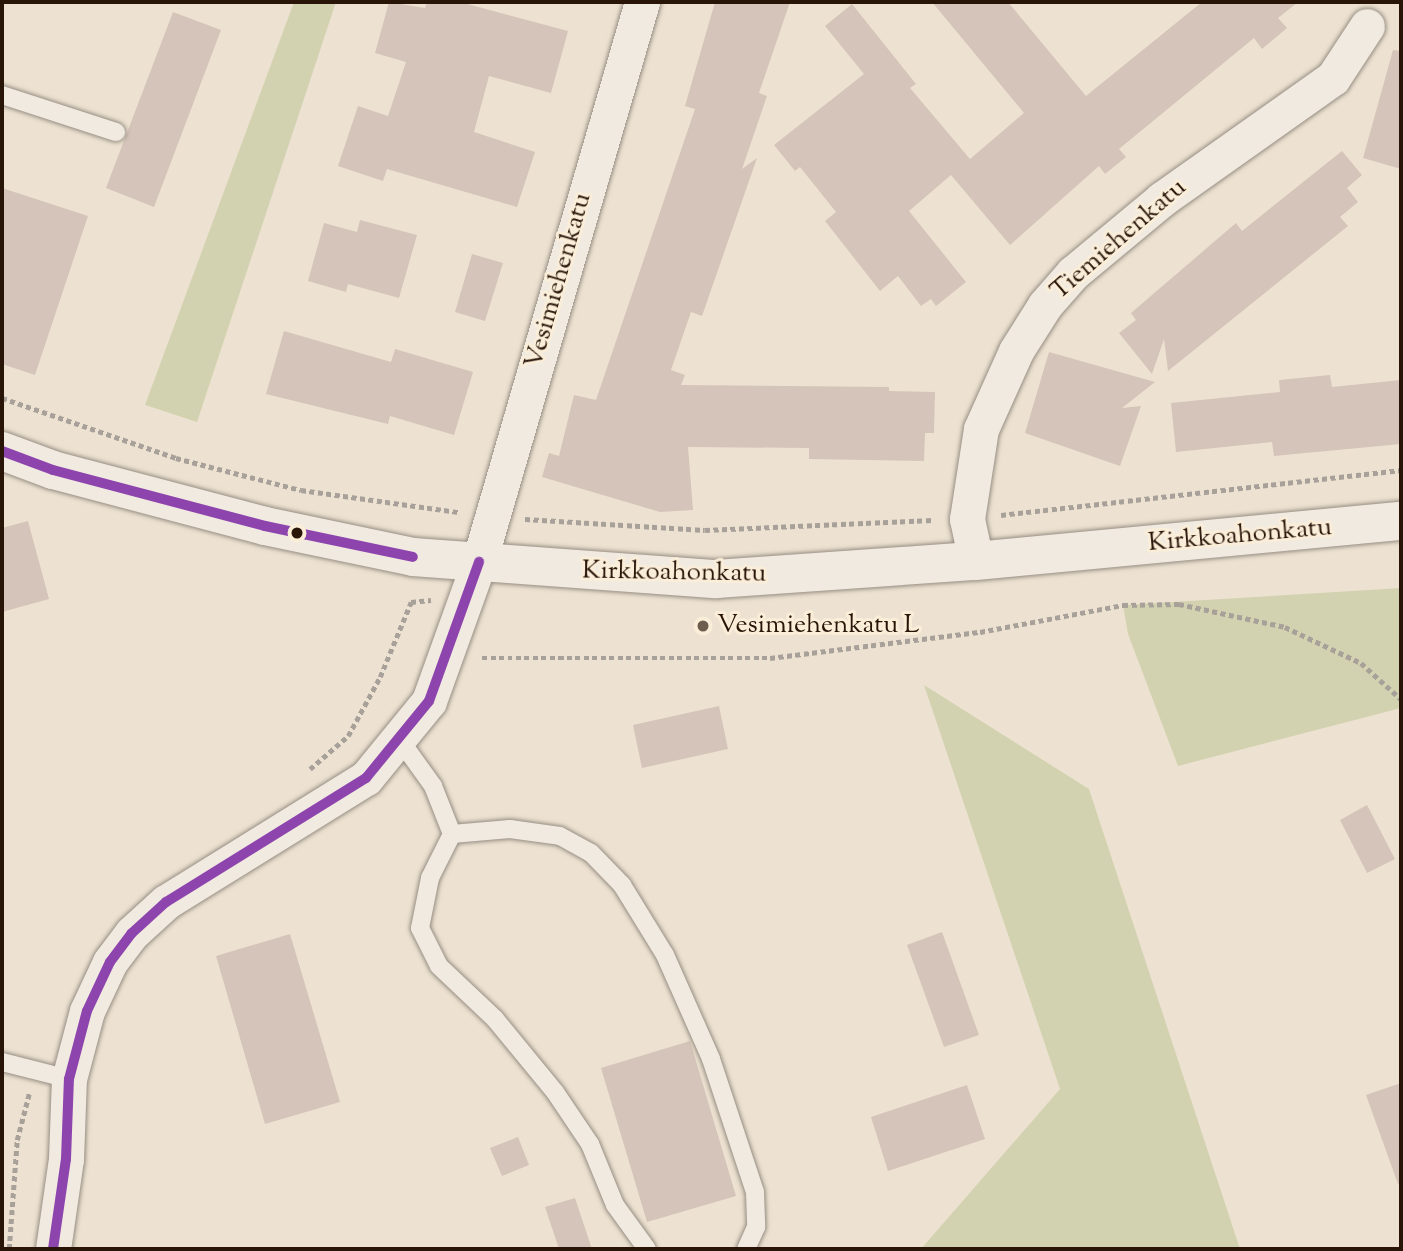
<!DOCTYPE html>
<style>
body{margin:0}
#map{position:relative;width:1403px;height:1251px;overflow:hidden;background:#ede2d1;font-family:"Sorts Mill Goudy",serif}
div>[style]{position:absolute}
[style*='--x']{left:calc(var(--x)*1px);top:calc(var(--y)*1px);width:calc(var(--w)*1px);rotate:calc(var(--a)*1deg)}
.green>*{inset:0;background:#d3d2b0}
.building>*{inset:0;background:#d5c4b9}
.path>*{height:4.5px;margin-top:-2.25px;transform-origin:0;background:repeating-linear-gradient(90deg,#a8a19a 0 5px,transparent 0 8.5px)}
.roads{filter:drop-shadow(0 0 2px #978e83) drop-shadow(0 0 2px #978e83)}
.service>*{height:18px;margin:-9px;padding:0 9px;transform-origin:9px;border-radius:9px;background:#f0eae1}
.minor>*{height:35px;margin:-17.5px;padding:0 17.5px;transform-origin:17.5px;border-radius:17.5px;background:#f0eae1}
.tertiary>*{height:38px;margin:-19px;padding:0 19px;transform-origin:19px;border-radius:19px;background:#f0eae1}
.bus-1>*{height:10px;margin:-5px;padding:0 5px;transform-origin:5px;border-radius:5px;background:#8e44ad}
.dots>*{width:19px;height:19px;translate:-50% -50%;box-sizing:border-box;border:4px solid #fbeed9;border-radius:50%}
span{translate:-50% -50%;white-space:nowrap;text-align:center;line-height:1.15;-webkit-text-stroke:6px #fbeed9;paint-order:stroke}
.street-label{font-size:26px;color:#281508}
.poi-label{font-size:26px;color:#281508}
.left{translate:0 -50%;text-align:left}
.frame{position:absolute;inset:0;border:4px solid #281508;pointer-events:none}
</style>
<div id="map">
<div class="green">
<i style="clip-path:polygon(294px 2px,336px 2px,197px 422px,145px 405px)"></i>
<i style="clip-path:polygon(1401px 588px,1401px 708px,1178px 766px,1128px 634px,1123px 605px)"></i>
<i style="clip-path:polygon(924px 685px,1089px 789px,1240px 1249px,921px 1249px,1060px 1089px)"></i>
</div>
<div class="building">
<i style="clip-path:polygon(389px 2px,425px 8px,427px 2px,460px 2px,568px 31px,551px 93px,489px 76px,474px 132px,535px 152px,517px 207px,387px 169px,383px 181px,338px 166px,358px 106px,388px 116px,406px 62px,375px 53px)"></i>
<i style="clip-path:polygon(715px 2px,790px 2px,759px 93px,767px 96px,742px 169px,757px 158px,702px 316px,691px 312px,671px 370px,685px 375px,681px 385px,889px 387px,889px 391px,935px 392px,934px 433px,925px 433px,924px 461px,809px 459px,809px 448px,688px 447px,693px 510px,660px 512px,542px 477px,549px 453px,559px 456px,574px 395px,596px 400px,695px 109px,685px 106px)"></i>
<i style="clip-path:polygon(932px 2px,1008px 2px,1086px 96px,1202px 2px,1298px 2px,1278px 18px,1287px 28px,1262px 49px,1254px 38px,1119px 149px,1126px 157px,1105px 174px,1099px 166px,1010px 245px,951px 175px,909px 211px,966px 282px,936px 306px,931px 299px,921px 306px,898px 276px,880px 291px,825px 221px,836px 212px,800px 167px,795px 171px,774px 145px,864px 74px,825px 26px,852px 4px,916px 84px,910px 88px,970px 159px,1024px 113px)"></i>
<i style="clip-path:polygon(173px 12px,221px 30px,154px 207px,106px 188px)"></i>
<i style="clip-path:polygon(1393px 50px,1401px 51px,1401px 169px,1363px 158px)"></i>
<i style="clip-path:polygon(1342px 151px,1362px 175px,1347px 188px,1358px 202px,1340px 217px,1348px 226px,1168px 371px,1164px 339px,1152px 374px,1119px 333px,1136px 320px,1131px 313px,1236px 223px,1242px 231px)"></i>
<i style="clip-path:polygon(2px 188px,88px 216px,35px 375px,2px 364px)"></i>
<i style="clip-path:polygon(360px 220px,417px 235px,399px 298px,348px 284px,346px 292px,308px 281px,324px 223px,357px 232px)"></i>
<i style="clip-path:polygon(472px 254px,503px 263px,485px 321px,455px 312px)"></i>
<i style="clip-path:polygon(284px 331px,391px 362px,395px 349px,473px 372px,454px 435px,390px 416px,388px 424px,266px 394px)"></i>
<i style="clip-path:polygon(1049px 352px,1155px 382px,1122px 408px,1141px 406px,1120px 466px,1025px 433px)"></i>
<i style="clip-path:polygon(1330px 375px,1332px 387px,1401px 380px,1401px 444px,1274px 456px,1272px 442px,1176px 452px,1171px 403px,1280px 392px,1279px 380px)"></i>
<i style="clip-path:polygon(28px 521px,49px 599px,2px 612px,2px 528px)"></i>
<i style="clip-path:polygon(719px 706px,728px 749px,642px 768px,633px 725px)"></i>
<i style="clip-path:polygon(1367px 805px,1395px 859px,1367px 873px,1340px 820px)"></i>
<i style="clip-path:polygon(942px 932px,979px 1035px,944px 1047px,907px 945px)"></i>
<i style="clip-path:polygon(290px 934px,340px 1102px,265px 1124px,216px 956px)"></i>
<i style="clip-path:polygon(690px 1041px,736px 1196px,647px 1222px,601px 1068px)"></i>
<i style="clip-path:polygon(1401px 1083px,1401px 1184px,1398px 1184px,1366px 1095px)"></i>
<i style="clip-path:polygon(967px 1085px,985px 1139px,888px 1171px,871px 1117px)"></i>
<i style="clip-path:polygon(518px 1137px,529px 1165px,502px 1176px,490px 1148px)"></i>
<i style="clip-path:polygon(575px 1198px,592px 1249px,559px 1249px,545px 1207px)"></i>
</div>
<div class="path">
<i style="--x:2;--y:398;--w:184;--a:19"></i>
<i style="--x:176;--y:458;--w:129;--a:14.4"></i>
<i style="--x:301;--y:490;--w:159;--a:8"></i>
<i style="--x:1001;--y:515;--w:403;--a:-6.4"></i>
<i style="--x:525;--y:519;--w:180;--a:3.5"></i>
<i style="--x:705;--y:530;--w:228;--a:-2.5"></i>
<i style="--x:482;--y:658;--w:288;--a:0"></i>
<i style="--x:770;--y:658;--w:212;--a:-7.1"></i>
<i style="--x:980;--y:632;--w:146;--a:-10.7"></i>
<i style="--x:1123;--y:605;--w:56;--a:-1"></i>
<i style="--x:1179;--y:604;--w:108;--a:12.2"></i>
<i style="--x:1285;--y:627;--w:84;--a:25.3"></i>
<i style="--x:1361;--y:663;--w:54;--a:42"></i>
<i style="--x:310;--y:769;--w:50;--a:-41"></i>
<i style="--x:348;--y:736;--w:67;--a:-61.5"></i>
<i style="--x:380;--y:677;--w:81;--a:-67.5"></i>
<i style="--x:411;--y:602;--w:20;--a:-6"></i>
<i style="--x:9;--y:1249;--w:109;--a:-85.8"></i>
<i style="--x:17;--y:1140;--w:48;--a:-75.4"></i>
</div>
<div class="roads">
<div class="service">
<i style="--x:2;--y:95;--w:120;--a:18"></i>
<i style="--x:400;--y:740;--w:57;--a:54.3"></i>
<i style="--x:433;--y:786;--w:52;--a:68.4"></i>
<i style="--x:452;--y:834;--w:49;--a:116.6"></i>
<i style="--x:430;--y:878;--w:51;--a:101.3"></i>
<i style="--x:420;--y:928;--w:42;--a:63.4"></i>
<i style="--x:439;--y:966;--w:77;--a:43.4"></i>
<i style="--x:495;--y:1019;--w:94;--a:50.6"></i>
<i style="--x:555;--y:1092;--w:63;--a:56.1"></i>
<i style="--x:590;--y:1144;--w:66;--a:67.7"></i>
<i style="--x:615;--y:1205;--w:54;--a:54"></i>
<i style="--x:452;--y:834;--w:58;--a:-4.9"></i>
<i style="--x:510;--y:829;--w:50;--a:8"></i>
<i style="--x:560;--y:836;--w:35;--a:29"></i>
<i style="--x:591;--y:853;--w:45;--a:45.9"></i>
<i style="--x:622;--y:885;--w:82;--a:58.4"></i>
<i style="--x:665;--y:955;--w:114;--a:66.1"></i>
<i style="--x:711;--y:1059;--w:140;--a:71.7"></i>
<i style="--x:755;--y:1192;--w:35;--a:88"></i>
<i style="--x:756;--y:1227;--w:24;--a:114"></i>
<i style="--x:2;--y:1062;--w:69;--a:14.2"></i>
</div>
<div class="minor">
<i style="--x:976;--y:561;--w:43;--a:-102.1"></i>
<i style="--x:967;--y:519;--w:91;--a:-81.2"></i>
<i style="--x:981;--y:429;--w:85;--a:-65.8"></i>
<i style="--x:1016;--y:351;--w:54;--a:-57.8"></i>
<i style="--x:1045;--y:305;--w:43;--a:-48.8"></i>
<i style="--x:1073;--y:273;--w:116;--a:-39.7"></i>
<i style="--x:1162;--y:199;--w:209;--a:-35.3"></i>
<i style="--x:1333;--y:78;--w:62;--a:-56.8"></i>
<i style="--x:53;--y:1249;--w:91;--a:-81.8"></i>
<i style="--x:66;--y:1159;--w:80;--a:-87.9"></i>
<i style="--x:69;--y:1079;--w:70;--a:-75.2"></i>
<i style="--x:87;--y:1011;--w:54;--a:-64.9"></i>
<i style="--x:110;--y:962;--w:36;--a:-53"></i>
<i style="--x:132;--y:933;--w:46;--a:-42.4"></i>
<i style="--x:166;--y:902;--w:235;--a:-31.8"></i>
<i style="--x:366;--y:778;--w:99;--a:-50.7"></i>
<i style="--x:429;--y:701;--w:148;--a:-70.2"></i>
<i style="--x:479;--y:562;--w:583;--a:-73.77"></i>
</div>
<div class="tertiary">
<i style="--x:2;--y:451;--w:54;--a:20.4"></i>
<i style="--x:53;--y:470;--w:219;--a:14.8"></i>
<i style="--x:265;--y:526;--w:151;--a:11.8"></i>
<i style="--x:413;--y:557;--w:304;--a:4.2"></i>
<i style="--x:716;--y:579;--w:261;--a:-4"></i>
<i style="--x:976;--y:561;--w:427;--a:-5.4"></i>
</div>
</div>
<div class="bus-1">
<i style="--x:2;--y:451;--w:54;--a:20.4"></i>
<i style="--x:53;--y:470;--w:219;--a:14.8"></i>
<i style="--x:265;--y:526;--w:151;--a:11.8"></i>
<i style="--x:53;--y:1249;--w:91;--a:-81.8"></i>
<i style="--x:66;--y:1159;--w:80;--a:-87.9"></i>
<i style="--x:69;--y:1079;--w:70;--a:-75.2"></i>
<i style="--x:87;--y:1011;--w:54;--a:-64.9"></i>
<i style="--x:110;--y:962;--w:36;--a:-53"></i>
<i style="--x:132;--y:933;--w:46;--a:-42.4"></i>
<i style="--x:166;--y:902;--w:235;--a:-31.8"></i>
<i style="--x:366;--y:778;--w:99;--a:-50.7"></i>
<i style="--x:429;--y:701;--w:148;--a:-70.2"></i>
</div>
<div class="dots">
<i style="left:297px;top:533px;background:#281508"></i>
<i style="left:703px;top:626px;background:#6d5d4e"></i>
</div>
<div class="street-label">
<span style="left:1119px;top:240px;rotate:-41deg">Tiemiehenkatu</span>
<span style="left:559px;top:281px;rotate:-74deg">Vesimiehenkatu</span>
<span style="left:1240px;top:536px;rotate:-5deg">Kirkkoahonkatu</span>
<span style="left:674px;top:573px;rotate:1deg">Kirkkoahonkatu</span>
</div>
<div class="poi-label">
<span class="left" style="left:717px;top:626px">Vesimiehenkatu L</span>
</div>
<div class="frame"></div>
</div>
